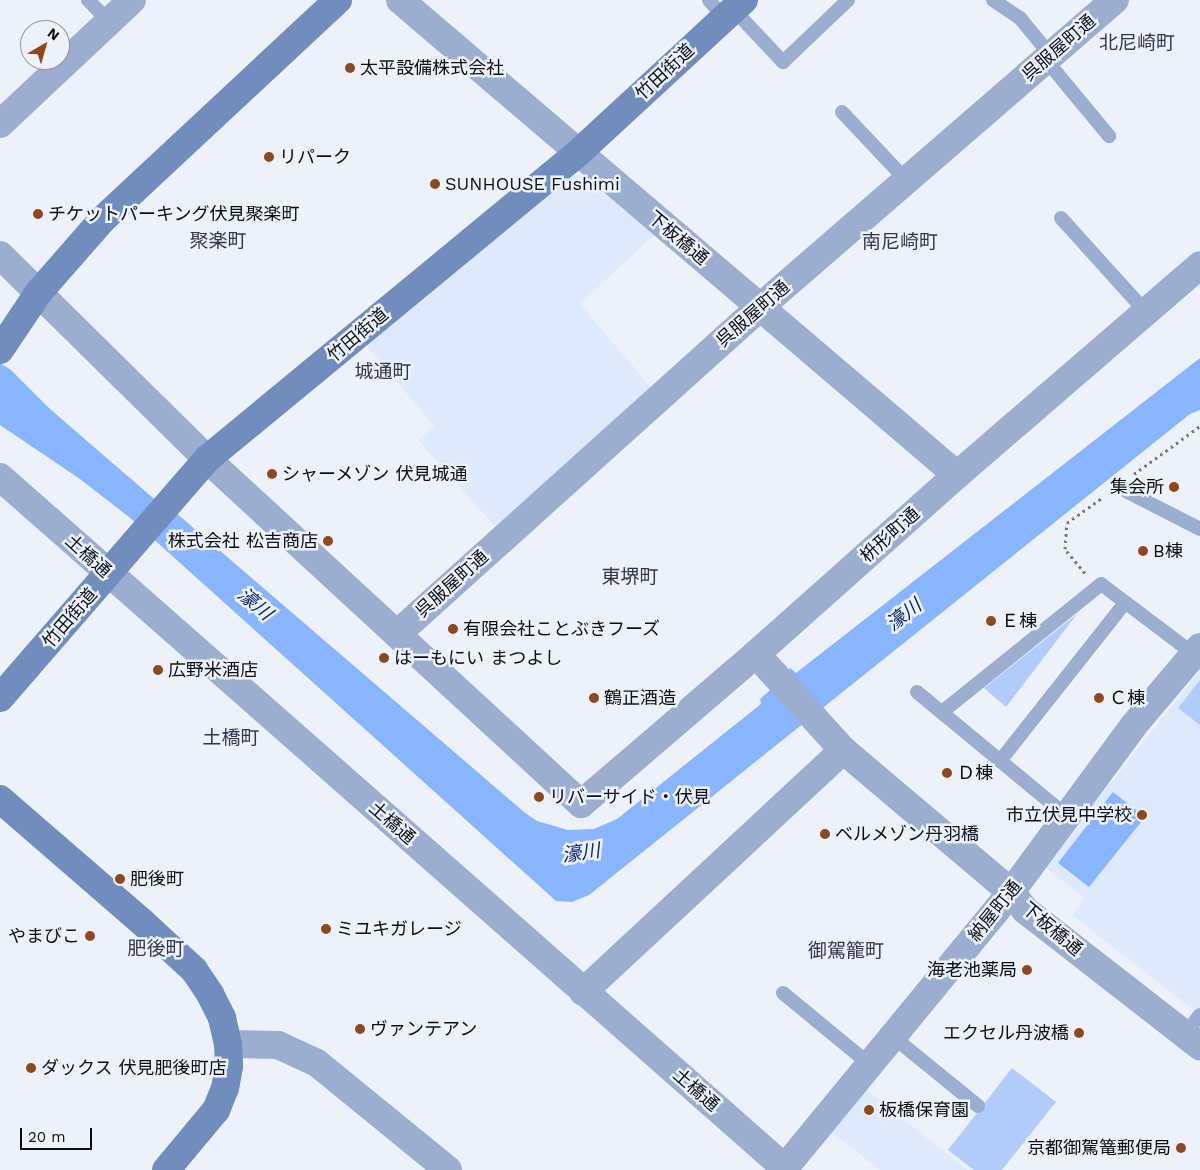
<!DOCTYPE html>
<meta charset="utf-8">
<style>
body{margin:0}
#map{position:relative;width:1200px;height:1170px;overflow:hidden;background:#ecf1fa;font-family:"Work Sans","Noto Sans JP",sans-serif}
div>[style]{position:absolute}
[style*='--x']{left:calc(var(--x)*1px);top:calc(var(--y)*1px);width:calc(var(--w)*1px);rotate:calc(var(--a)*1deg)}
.built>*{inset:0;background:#dee9fb}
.green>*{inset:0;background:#b1ccfa}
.water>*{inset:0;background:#89b4fe}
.path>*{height:3px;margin-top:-1.5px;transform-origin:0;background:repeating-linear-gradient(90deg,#767b82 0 2.5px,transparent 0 6.5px)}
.lane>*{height:14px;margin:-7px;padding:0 7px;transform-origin:7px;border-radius:7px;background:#9baecf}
.street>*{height:28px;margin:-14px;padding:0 14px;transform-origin:14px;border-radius:14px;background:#9baecf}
.secondary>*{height:28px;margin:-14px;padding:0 14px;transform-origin:14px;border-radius:14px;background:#718dbd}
.dots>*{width:14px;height:14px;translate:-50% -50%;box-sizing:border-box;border:2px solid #ecf1fa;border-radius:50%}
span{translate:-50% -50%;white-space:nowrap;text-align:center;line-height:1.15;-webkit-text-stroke:5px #ecf1fa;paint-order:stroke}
.street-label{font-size:18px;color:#0b0f16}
.poi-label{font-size:18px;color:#0b0f16}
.left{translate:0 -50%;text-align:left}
.right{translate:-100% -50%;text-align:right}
.neighbourhood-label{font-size:19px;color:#2e384a}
.water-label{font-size:19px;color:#062867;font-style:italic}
.north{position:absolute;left:20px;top:20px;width:50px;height:50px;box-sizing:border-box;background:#ecf1fa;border:1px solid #92979f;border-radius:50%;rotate:38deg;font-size:14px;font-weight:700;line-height:20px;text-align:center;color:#0b0f16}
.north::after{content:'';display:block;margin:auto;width:18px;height:22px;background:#8d491b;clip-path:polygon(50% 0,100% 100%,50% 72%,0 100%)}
.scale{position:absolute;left:20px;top:1128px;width:72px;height:22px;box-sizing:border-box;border:2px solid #0b0f16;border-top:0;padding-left:6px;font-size:15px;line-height:18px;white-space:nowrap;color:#0b0f16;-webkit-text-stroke:4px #ecf1fa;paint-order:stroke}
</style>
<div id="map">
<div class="built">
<i style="clip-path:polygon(588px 174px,658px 231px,580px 304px,653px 390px,498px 530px,418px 440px,434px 426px,363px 341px,562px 178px)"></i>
<i style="clip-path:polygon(1200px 671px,1200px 1015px,1072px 915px,1085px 898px,1044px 866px)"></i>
<i style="clip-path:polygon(864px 1088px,967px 1170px,880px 1170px,830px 1131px)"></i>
</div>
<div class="green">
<i style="clip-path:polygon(1077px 614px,1006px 707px,984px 688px)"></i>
<i style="clip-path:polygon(1200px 680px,1200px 725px,1178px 708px)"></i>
<i style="clip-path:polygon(1012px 1068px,1056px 1102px,1002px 1170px,974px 1170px,948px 1150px)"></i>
</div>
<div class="water">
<i style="clip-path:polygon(1200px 358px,1200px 410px,1190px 414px,589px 895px,572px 902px,556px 901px,129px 517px,80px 479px,0 425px,0 363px,11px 370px,50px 409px,153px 498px,175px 512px,524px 812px,537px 821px,568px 830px,594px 829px,617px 819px,761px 704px,760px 699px,788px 674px,785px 672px,791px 668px,796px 673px)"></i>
<i style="clip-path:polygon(1113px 792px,1145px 817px,1089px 887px,1058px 863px)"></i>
</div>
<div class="path">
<i style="--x:1134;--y:474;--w:82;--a:-36"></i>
<i style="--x:1085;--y:573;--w:31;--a:-130"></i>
<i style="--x:1065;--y:549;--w:26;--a:-86"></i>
<i style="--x:1067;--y:523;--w:44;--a:-35.8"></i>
</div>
<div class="lane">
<i style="--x:88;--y:0;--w:30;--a:46"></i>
<i style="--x:709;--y:0;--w:23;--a:50"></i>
<i style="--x:993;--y:0;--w:32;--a:34"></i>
<i style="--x:1020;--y:18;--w:49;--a:50.8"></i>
<i style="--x:733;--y:9;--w:73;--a:46.7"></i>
<i style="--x:783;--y:62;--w:90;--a:-43.6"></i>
<i style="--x:1046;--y:60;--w:99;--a:50.3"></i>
<i style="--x:842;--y:112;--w:95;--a:46.7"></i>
<i style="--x:1061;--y:218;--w:127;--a:47.9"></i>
<i style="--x:1118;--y:487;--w:92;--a:27.1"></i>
<i style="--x:917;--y:692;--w:195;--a:39.6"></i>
<i style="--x:942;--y:712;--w:204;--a:-38.8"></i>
<i style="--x:1101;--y:584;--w:116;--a:37"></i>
<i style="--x:1000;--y:761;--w:201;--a:-51.7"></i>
<i style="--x:783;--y:993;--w:112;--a:39.5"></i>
<i style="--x:1185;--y:1034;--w:24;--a:-52"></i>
<i style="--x:892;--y:1036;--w:111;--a:39.1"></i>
</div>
<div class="street">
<i style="--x:400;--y:0;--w:732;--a:40.46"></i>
<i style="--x:0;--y:124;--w:181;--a:-43.2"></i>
<i style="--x:0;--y:255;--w:291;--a:44.6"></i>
<i style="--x:207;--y:459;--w:509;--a:42.69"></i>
<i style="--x:581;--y:804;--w:230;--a:-40.6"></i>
<i style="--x:756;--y:654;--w:269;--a:-41.7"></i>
<i style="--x:957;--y:475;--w:321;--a:-40.8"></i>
<i style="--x:0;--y:477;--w:1046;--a:41.36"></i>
<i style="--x:397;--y:634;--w:487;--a:-42"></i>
<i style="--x:759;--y:308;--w:471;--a:-40.9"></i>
<i style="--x:756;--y:654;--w:130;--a:47.8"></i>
<i style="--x:843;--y:750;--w:220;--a:40.2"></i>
<i style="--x:1011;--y:892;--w:23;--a:52"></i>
<i style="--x:1025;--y:910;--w:222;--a:37.9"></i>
<i style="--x:583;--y:992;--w:355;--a:-42.9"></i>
<i style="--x:228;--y:1044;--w:50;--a:1.1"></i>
<i style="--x:278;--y:1045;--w:43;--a:24.8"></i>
<i style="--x:317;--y:1063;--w:169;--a:39.2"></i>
<i style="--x:783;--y:1170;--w:360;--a:-50.6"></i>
<i style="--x:1011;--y:892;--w:207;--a:-53.6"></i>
<i style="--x:1134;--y:725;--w:102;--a:-49.8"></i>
</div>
<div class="secondary">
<i style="--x:0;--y:350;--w:70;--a:-56.1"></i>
<i style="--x:39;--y:292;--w:96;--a:-48.8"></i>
<i style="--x:102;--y:220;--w:323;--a:-43"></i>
<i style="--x:0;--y:698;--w:316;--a:-49.1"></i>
<i style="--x:207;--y:459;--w:481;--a:-39.5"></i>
<i style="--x:578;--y:153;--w:226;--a:-42.7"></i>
<i style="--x:0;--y:799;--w:188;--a:40.9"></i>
<i style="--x:142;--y:922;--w:71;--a:42.7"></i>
<i style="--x:194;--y:970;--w:29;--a:56"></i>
<i style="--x:210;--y:994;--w:27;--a:63"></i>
<i style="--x:222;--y:1018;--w:27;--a:77"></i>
<i style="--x:228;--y:1044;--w:22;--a:87"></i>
<i style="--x:229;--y:1066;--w:22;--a:100"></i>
<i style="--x:225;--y:1088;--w:24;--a:112"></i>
<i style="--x:216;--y:1110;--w:78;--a:129.8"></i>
</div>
<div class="dots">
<i style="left:350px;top:68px;background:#8d491b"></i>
<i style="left:269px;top:157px;background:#8d491b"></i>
<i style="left:435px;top:184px;background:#8d491b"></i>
<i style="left:38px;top:214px;background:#8d491b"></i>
<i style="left:272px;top:474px;background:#8d491b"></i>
<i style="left:1174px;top:487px;background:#8d491b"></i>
<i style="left:328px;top:541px;background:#8d491b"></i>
<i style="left:1143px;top:551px;background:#8d491b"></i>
<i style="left:991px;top:621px;background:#8d491b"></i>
<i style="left:453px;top:629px;background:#8d491b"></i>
<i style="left:384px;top:658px;background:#8d491b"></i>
<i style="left:158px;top:670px;background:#8d491b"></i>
<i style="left:594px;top:698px;background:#8d491b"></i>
<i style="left:1099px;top:698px;background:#8d491b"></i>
<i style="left:947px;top:773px;background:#8d491b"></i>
<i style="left:539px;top:797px;background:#8d491b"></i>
<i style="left:1142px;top:815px;background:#8d491b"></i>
<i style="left:825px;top:834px;background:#8d491b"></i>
<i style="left:120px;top:879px;background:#8d491b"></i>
<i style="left:326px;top:929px;background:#8d491b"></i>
<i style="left:90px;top:936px;background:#8d491b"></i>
<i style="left:1027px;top:970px;background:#8d491b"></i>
<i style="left:360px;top:1029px;background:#8d491b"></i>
<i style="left:1079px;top:1033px;background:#8d491b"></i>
<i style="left:31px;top:1068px;background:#8d491b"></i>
<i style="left:869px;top:1110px;background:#8d491b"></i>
<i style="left:1181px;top:1148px;background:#8d491b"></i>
</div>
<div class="street-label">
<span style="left:1059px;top:48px;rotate:-41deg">呉服屋町通</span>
<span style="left:665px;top:72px;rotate:-43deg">竹田街道</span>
<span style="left:678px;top:238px;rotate:40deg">下板橋通</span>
<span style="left:753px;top:314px;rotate:-41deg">呉服屋町通</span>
<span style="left:358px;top:335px;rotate:-40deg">竹田街道</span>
<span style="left:890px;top:535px;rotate:-42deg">枡形町通</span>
<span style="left:88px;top:556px;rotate:42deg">土橋通</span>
<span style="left:452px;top:584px;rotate:-42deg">呉服屋町通</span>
<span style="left:70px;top:618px;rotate:-49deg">竹田街道</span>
<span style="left:392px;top:823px;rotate:41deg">土橋通</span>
<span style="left:995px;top:911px;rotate:-51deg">納屋町通</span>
<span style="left:1052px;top:929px;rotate:40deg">下板橋通</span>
<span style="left:696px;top:1090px;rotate:41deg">土橋通</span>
</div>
<div class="poi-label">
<span class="left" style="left:360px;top:68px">太平設備株式会社</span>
<span class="left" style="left:279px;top:157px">リパーク</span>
<span class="left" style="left:445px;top:184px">SUNHOUSE Fushimi</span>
<span class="left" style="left:48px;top:214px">チケットパーキング伏見聚楽町</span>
<span class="left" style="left:282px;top:474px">シャーメゾン 伏見城通</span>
<span class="right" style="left:1164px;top:487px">集会所</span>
<span class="right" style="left:318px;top:541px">株式会社 松吉商店</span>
<span class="left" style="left:1153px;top:551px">B棟</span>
<span class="left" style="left:1001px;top:621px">Ｅ棟</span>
<span class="left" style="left:463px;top:629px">有限会社ことぶきフーズ</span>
<span class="left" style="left:394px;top:658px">はーもにい まつよし</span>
<span class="left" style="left:168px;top:670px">広野米酒店</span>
<span class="left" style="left:604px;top:698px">鶴正酒造</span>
<span class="left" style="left:1109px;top:698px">Ｃ棟</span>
<span class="left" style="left:957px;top:773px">Ｄ棟</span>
<span class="left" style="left:549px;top:797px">リバーサイド・伏見</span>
<span class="right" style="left:1132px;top:815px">市立伏見中学校</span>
<span class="left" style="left:835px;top:834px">ベルメゾン丹羽橋</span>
<span class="left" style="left:130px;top:879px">肥後町</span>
<span class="left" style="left:336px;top:929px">ミユキガレージ</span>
<span class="right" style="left:80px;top:936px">やまびこ</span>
<span class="right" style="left:1017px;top:970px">海老池薬局</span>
<span class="left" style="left:370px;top:1029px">ヴァンテアン</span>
<span class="right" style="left:1069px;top:1033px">エクセル丹波橋</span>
<span class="left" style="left:41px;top:1068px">ダックス 伏見肥後町店</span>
<span class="left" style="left:879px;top:1110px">板橋保育園</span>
<span class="right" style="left:1171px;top:1148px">京都御駕篭郵便局</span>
</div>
<div class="neighbourhood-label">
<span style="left:1137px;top:43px">北尼崎町</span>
<span style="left:218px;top:241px">聚楽町</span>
<span style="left:900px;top:242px">南尼崎町</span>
<span style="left:383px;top:372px">城通町</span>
<span style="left:630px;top:577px">東堺町</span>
<span style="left:231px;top:738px">土橋町</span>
<span style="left:156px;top:949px">肥後町</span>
<span style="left:846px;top:951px">御駕籠町</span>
</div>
<div class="water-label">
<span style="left:255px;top:604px;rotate:40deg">濠川</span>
<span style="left:904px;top:615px;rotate:-38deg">濠川</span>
<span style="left:581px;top:853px;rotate:-8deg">濠川</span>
</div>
<div class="north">N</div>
<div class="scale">20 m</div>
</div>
